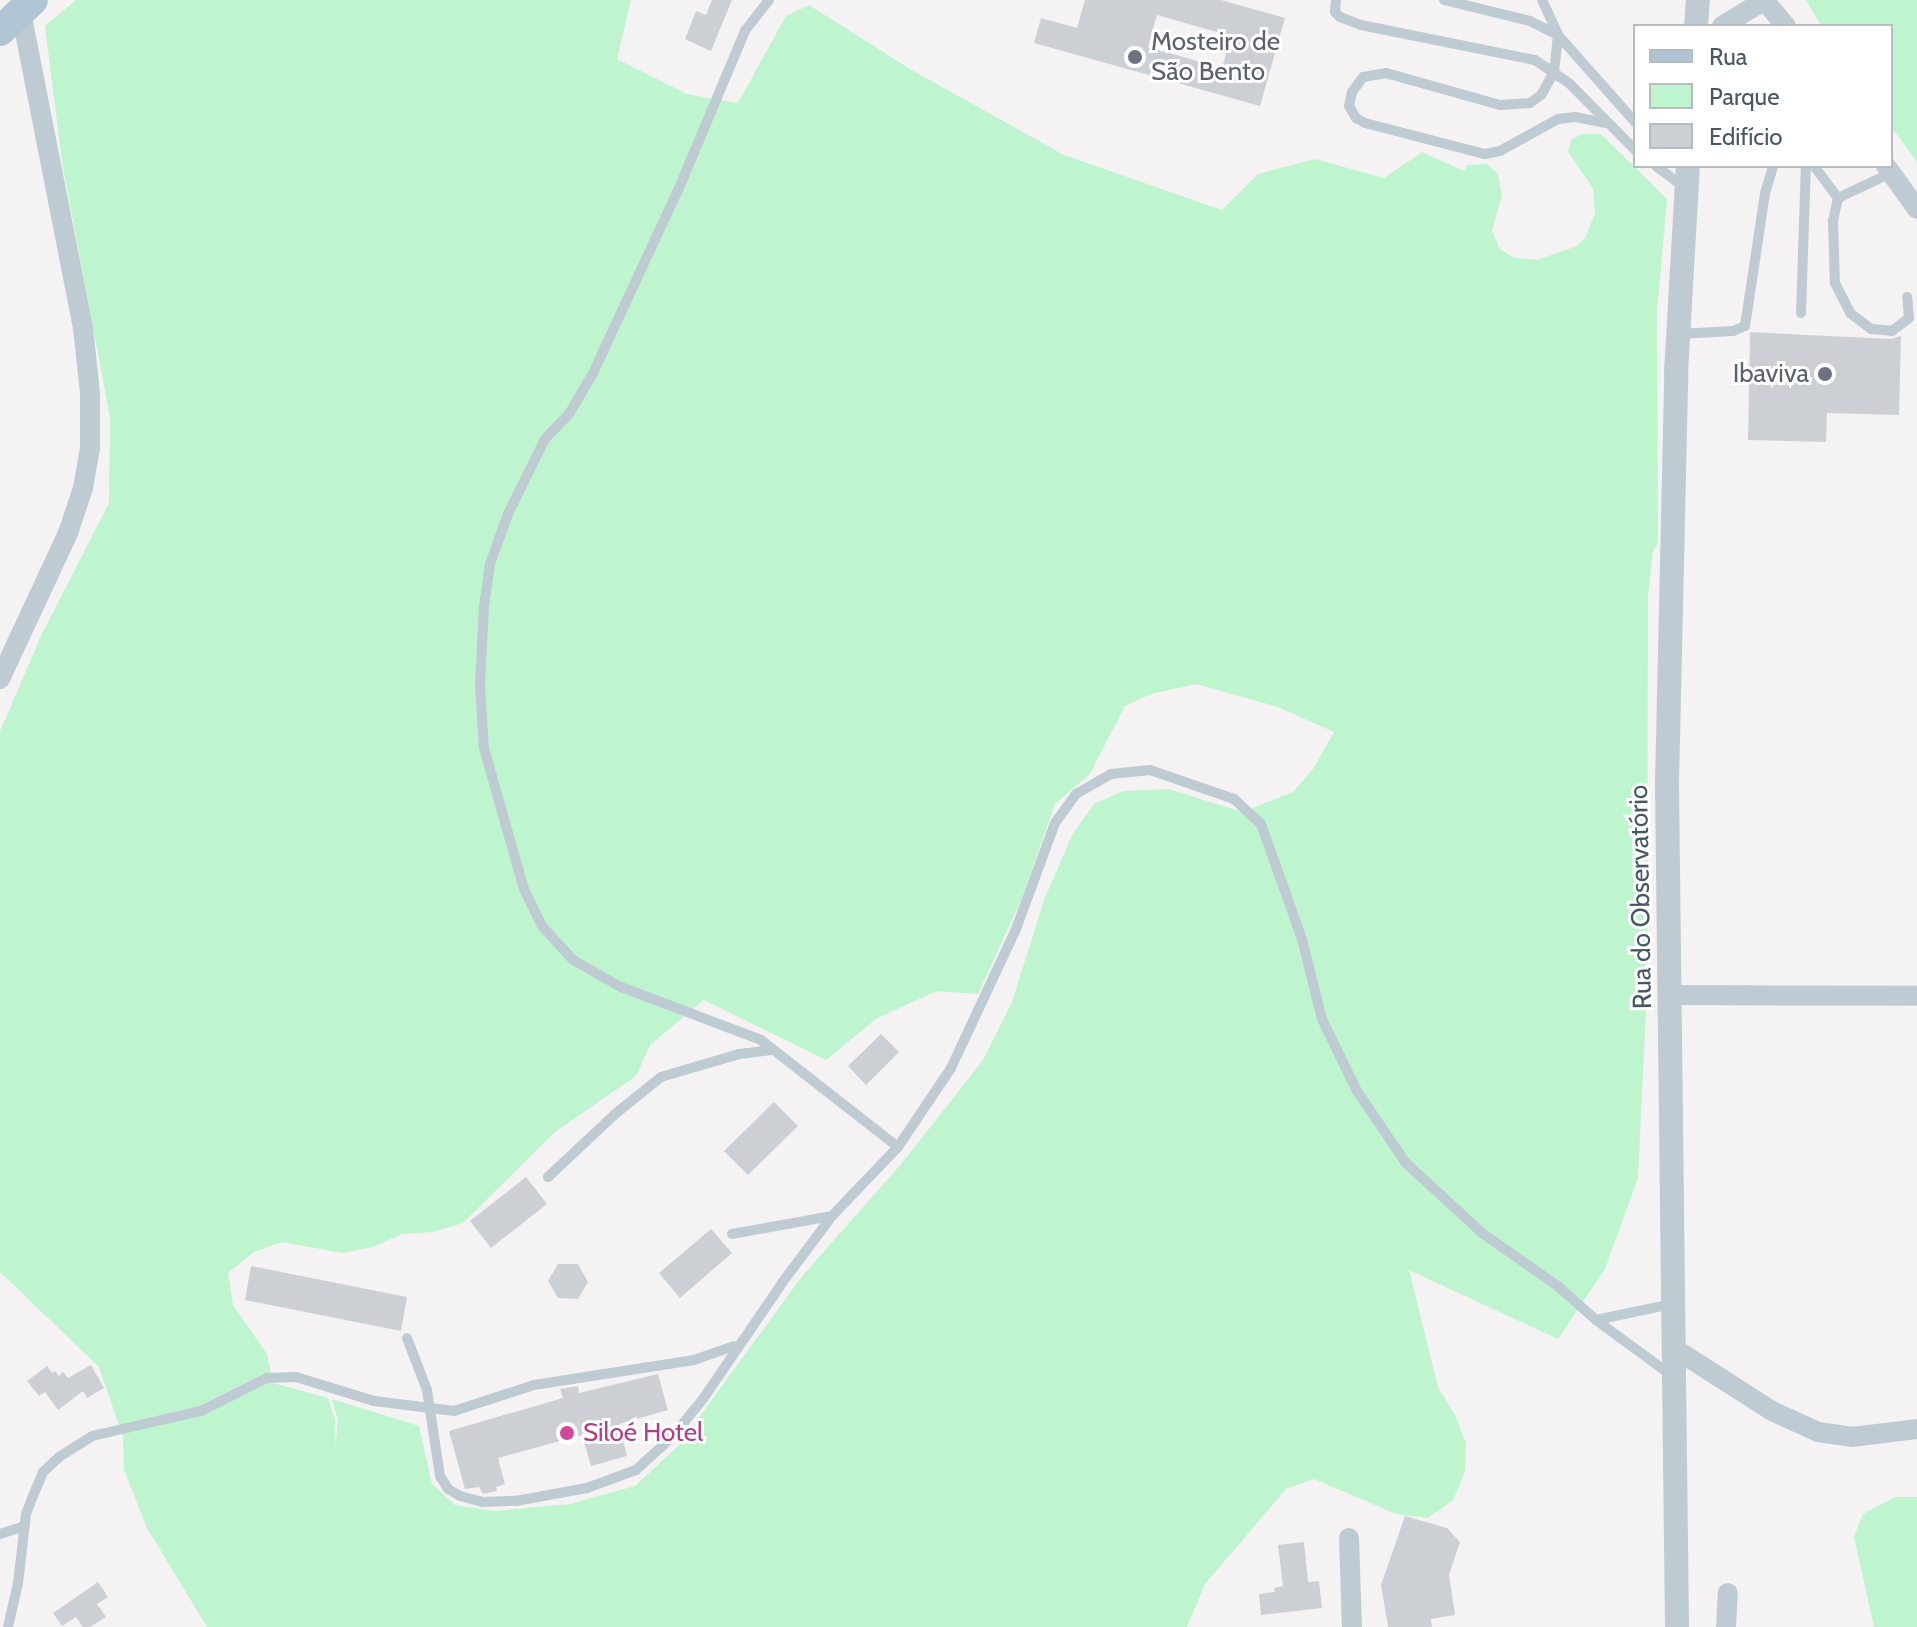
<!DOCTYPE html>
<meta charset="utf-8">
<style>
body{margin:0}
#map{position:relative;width:1917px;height:1627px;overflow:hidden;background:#f5f2f3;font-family:Cabin,sans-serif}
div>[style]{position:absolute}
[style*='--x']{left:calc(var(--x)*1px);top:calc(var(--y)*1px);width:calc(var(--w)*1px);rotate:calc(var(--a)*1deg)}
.green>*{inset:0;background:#bef5cf}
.building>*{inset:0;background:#ccd0d5}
.service>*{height:10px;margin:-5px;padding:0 5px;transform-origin:5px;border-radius:5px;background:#bfcbd3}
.minor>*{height:20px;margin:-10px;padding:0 10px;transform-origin:10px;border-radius:10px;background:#bfcbd3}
.tertiary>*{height:24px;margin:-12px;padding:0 12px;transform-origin:12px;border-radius:12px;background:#bfcbd3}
.primary>*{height:30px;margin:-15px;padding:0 15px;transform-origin:15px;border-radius:15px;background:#b0c5d3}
.dots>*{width:22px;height:22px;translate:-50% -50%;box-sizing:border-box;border:4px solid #fff;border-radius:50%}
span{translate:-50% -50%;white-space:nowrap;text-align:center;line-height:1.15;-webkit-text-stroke:6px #fff;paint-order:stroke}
.worship-label{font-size:26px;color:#5b616d}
.left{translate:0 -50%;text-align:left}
.right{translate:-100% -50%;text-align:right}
.street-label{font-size:26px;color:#485862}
.hotel-label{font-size:26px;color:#b23c85}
.legend{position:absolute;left:1633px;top:24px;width:260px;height:144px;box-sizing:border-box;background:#fff;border:2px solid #b6bcc0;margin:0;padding:10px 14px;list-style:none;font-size:24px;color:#485862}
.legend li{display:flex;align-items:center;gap:16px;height:40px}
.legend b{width:40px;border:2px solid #b6bcc0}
</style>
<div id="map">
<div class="green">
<i style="clip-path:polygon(evenodd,76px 0,631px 0,617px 59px,687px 94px,738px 103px,786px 16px,809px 5px,910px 69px,1064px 155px,1222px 210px,1258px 174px,1315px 159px,1384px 178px,1422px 152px,1464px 171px,1467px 165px,1487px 164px,1498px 174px,1502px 195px,1492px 231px,1500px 249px,1514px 258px,1537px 260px,1577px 246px,1585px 238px,1595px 213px,1593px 188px,1568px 152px,1571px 140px,1582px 134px,1601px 134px,1667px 199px,1657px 312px,1658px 543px,1653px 551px,1648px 595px,1647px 990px,1638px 1178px,1605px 1269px,1558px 1339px,1409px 1270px,1438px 1387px,1455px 1415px,1466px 1443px,1465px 1472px,1453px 1500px,1428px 1518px,1396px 1514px,1314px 1479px,1286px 1489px,1205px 1584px,1187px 1627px,207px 1627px,147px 1528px,124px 1470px,123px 1437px,99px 1367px,0 1272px,0 731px,41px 636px,109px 503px,110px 418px,62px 162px,45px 26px,76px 0,1196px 684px,1278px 707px,1334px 732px,1313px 769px,1293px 792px,1242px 812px,1169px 789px,1123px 791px,1094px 804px,1073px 833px,1044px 900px,1012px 1002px,983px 1060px,902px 1163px,803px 1275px,678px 1446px,635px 1486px,570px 1504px,494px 1511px,455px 1505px,432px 1484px,419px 1426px,332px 1399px,338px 1420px,335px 1449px,335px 1420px,328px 1398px,273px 1383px,267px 1354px,233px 1305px,228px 1273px,254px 1252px,282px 1242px,343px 1253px,373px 1247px,402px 1234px,433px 1232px,463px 1223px,555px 1132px,636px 1076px,650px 1045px,704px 1000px,826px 1060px,876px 1019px,936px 991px,978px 994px,1022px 898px,1055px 804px,1090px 774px,1125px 706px,1151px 694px,1196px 684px)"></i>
<i style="clip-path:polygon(1806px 0,1917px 0,1917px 162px,1891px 127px,1891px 26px,1821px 26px)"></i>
<i style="clip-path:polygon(1895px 1497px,1917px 1497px,1917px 1627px,1874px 1627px,1854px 1537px,1863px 1514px)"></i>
</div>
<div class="building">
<i style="clip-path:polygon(712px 0,732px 0,711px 51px,685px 39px,696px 11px,706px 15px)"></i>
<i style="clip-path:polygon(evenodd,1085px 0,1221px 0,1285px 18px,1260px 106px,1034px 43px,1041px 18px,1077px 28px,1085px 0,1157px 15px,1231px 36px,1222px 68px,1148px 47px,1157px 15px)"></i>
<i style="clip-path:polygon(1750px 332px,1891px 339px,1901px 336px,1899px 415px,1827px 413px,1826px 442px,1748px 440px)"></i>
<i style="clip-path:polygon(881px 1034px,899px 1052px,866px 1085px,848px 1066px)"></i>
<i style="clip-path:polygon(774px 1102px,798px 1126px,748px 1175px,724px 1151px)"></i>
<i style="clip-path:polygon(526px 1177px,547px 1204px,491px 1248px,470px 1221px)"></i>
<i style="clip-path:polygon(711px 1229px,732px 1253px,680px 1298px,659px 1273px)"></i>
<i style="clip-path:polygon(558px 1264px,578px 1264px,588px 1282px,578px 1299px,558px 1298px,548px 1281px)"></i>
<i style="clip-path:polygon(251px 1266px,407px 1297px,401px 1331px,245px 1300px)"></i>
<i style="clip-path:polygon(91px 1365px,104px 1388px,87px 1398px,83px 1391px,58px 1410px,45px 1392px,39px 1396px,27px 1381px,47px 1366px,52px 1373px,55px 1371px,59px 1376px,63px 1372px,68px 1378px)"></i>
<i style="clip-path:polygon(658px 1374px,668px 1410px,619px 1424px,627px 1456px,591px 1466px,582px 1435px,498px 1458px,505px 1484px,496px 1487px,497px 1491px,483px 1494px,479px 1487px,465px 1489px,449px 1431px,563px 1398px,560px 1389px,578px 1386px,579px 1393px)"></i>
<i style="clip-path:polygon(1405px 1516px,1447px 1528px,1460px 1542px,1449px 1575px,1455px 1615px,1431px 1619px,1432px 1627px,1388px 1627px,1381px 1585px)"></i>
<i style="clip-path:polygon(1304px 1542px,1308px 1582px,1319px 1581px,1322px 1608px,1261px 1615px,1259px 1594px,1275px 1592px,1274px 1588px,1283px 1586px,1278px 1545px)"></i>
<i style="clip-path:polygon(98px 1582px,108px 1597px,97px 1604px,106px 1617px,90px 1627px,83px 1627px,76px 1617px,62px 1626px,53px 1613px)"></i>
</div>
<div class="service">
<i style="--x:769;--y:0;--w:39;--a:128"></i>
<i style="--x:745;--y:31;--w:173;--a:112.8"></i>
<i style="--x:678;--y:190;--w:204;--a:114.9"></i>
<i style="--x:592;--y:375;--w:45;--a:120.5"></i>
<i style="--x:569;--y:414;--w:35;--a:134"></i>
<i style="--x:545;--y:439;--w:84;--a:116.3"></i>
<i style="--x:508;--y:514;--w:53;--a:109.8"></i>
<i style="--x:490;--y:564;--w:42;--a:98.1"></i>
<i style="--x:484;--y:606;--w:79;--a:92.9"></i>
<i style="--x:480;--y:685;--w:63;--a:86.4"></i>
<i style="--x:484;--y:748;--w:147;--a:74.2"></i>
<i style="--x:524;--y:889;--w:41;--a:64.1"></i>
<i style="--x:542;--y:926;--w:46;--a:47.6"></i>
<i style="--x:573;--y:960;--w:55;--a:29.4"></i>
<i style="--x:621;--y:987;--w:150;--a:20.7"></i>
<i style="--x:761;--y:1040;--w:174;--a:38"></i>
<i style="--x:1336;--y:0;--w:12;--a:95"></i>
<i style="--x:1335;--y:12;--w:7;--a:45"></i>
<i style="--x:1340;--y:17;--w:22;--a:21"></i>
<i style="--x:1361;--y:25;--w:177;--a:11.4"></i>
<i style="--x:1535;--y:60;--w:42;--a:34.4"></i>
<i style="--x:1570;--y:84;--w:93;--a:45.4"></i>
<i style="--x:1444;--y:0;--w:89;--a:13.7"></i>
<i style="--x:1530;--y:21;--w:31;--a:27"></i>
<i style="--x:1558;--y:35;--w:116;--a:48.5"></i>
<i style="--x:1542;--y:0;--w:38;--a:65"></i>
<i style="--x:1558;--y:35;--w:37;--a:96"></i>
<i style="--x:1554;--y:72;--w:26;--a:119"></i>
<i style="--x:1541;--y:95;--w:14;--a:144"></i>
<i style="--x:1530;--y:103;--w:30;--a:176"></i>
<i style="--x:1500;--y:105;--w:118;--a:-164.3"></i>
<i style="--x:1386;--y:73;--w:23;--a:170"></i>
<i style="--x:1363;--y:77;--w:19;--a:126"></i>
<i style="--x:1352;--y:92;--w:14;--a:102"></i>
<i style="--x:1349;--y:106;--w:14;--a:60"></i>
<i style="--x:1356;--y:118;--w:10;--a:29"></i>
<i style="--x:1365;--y:123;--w:124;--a:14.5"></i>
<i style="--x:1485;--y:154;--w:15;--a:-11"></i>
<i style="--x:1500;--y:151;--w:66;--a:-28.9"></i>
<i style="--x:1558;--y:119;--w:17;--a:-7"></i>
<i style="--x:1575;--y:117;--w:32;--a:11"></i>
<i style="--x:1656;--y:166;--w:38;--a:37"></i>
<i style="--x:1814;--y:166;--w:40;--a:53"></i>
<i style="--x:1838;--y:198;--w:59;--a:-25.3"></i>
<i style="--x:1838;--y:198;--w:24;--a:102"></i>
<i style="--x:1833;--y:221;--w:62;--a:88.2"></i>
<i style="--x:1835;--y:283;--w:34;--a:63"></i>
<i style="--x:1850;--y:313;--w:26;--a:37"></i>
<i style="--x:1871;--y:329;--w:21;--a:5"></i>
<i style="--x:1892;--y:331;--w:21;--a:-37"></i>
<i style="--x:1909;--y:318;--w:21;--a:-95"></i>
<i style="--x:1801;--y:313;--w:147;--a:-88.1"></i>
<i style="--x:1679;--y:334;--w:54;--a:-3.2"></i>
<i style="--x:1733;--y:331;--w:13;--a:-23"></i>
<i style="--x:1745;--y:326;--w:134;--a:-81.4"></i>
<i style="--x:1765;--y:193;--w:28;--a:-73"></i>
<i style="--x:548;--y:1177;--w:92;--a:-43.2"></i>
<i style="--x:615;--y:1114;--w:59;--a:-38.8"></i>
<i style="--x:661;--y:1077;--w:81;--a:-16.4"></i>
<i style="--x:739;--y:1054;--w:34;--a:-7"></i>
<i style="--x:732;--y:1234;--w:102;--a:-10.2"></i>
<i style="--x:1596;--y:1320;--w:78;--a:-11.9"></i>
<i style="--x:407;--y:1338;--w:56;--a:69"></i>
<i style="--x:427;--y:1390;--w:87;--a:81.4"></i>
<i style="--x:440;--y:1476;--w:15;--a:58"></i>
<i style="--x:448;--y:1489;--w:14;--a:30"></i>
<i style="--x:460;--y:1496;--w:23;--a:15"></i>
<i style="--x:482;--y:1502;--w:34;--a:-2"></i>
<i style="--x:516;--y:1501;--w:72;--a:-10.4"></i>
<i style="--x:587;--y:1488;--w:52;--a:-20.2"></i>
<i style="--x:636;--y:1470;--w:49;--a:-42.5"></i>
<i style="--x:672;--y:1437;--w:49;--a:-50.8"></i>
<i style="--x:703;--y:1399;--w:140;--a:-55.7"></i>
<i style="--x:782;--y:1283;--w:84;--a:-53.3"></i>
<i style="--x:832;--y:1216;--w:95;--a:-46.3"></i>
<i style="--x:898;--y:1147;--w:95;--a:-56.1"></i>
<i style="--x:951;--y:1068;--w:153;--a:-64.9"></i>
<i style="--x:1016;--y:929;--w:113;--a:-69.8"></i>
<i style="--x:1055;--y:823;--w:36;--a:-54"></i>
<i style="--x:1076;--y:794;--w:40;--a:-29.7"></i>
<i style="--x:1111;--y:774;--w:39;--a:-6"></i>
<i style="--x:1150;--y:770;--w:89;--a:19"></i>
<i style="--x:1234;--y:799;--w:37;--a:43"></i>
<i style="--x:1261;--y:824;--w:122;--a:70.4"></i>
<i style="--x:1302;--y:939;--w:82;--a:76"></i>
<i style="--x:1322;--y:1019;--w:80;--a:64.1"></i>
<i style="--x:1357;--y:1091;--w:87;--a:55.8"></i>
<i style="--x:1406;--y:1163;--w:103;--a:42.6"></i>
<i style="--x:1482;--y:1233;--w:94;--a:35"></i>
<i style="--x:1559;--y:1287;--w:50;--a:41.7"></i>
<i style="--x:1596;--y:1320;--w:93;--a:36.3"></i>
<i style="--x:0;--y:1534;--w:26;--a:-18"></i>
<i style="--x:8;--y:1627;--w:45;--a:-77.2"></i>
<i style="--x:18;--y:1583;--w:69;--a:-83.4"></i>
<i style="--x:26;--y:1514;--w:19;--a:-69"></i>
<i style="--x:33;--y:1496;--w:26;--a:-67"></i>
<i style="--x:43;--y:1472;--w:22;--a:-43"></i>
<i style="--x:59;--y:1457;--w:39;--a:-32"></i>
<i style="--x:92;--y:1436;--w:112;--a:-12.9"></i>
<i style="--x:201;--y:1411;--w:74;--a:-26.6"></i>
<i style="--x:267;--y:1378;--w:29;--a:-2"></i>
<i style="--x:296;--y:1377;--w:82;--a:17.1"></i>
<i style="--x:374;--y:1401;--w:81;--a:7.1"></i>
<i style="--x:454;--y:1411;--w:84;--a:-18"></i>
<i style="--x:534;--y:1385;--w:162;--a:-8.9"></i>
<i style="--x:694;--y:1360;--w:42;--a:-19.3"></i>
</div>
<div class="minor">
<i style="--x:1764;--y:0;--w:34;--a:50"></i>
<i style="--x:1722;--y:26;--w:50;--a:-31.2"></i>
<i style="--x:1886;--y:166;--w:53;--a:54.2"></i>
<i style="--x:0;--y:679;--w:161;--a:-65"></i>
<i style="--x:68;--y:533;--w:47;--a:-71.6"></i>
<i style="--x:83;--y:488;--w:41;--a:-80.1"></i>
<i style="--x:90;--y:448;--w:55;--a:-90"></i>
<i style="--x:90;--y:393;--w:65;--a:-96.1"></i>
<i style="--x:83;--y:328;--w:323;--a:-101.1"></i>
<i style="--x:1670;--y:995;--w:247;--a:0.2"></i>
<i style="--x:1672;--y:1347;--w:119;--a:32.6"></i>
<i style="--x:1772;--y:1411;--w:51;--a:24.5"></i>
<i style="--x:1818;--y:1432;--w:34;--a:8"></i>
<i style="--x:1852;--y:1437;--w:65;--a:-7"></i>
<i style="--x:1349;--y:1538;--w:89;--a:88.1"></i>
<i style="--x:1726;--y:1627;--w:34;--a:-87"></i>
</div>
<div class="tertiary">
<i style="--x:1696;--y:26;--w:26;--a:-86"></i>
<i style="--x:1677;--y:1627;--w:844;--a:-90.68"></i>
<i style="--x:1667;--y:783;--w:410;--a:-88.7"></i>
<i style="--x:1676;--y:373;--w:207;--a:-86.7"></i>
</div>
<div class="primary">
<i style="--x:0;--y:31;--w:45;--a:-43.2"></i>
</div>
<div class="dots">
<i style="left:1135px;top:57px;background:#6b7280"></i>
<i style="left:1825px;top:374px;background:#6b7280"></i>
<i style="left:567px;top:1433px;background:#d1479c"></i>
</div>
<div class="worship-label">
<span class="left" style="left:1151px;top:57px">Mosteiro de<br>São Bento</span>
<span class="right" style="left:1809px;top:374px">Ibaviva</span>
</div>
<div class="street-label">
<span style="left:1641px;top:897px;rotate:-91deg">Rua do Observatório</span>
</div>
<div class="hotel-label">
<span class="left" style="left:583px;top:1433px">Siloé Hotel</span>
</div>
<ul class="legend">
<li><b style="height:10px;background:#b0c5d3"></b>Rua</li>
<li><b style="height:22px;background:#bef5cf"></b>Parque</li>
<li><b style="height:22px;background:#ccd0d5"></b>Edifício</li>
</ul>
</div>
